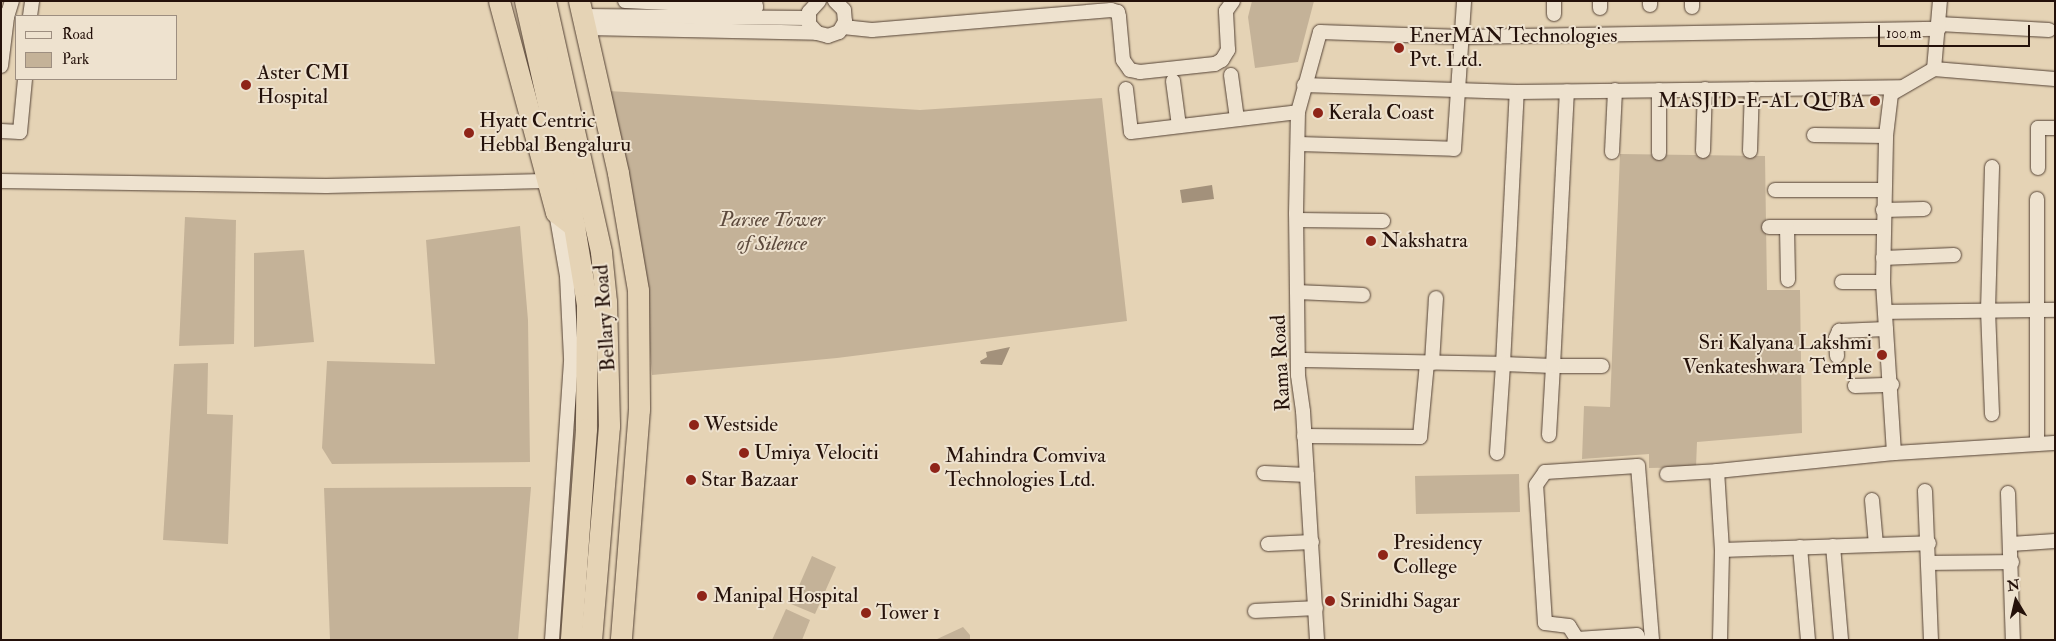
<!DOCTYPE html>
<style>
body{margin:0}
#map{position:relative;width:2056px;height:641px;overflow:hidden;background:#e5d3b5;font-family:"IM FELL Double Pica",serif}
div>[style]{position:absolute}
[style*='--x']{left:calc(var(--x)*1px);top:calc(var(--y)*1px);width:calc(var(--w)*1px);rotate:calc(var(--a)*1deg)}
.green>*{inset:0;background:#c4b298}
.water>*{inset:0;background:#a3917b}
.roads{filter:drop-shadow(0 0 1px #544235) drop-shadow(0 0 1px #544235)}
.minor>*{height:14px;margin:-7px;padding:0 7px;transform-origin:7px;border-radius:7px;background:#eee2cf}
.highway>*{height:21px;margin:-10.5px;padding:0 10.5px;transform-origin:10.5px;border-radius:10.5px;background:#e5d3b5}
.dots>*{width:14px;height:14px;translate:-50% -50%;box-sizing:border-box;border:2px solid #eee2cf;border-radius:50%}
span{translate:-50% -50%;white-space:nowrap;text-align:center;line-height:1.15;-webkit-text-stroke:4px #eee2cf;paint-order:stroke}
.poi-label{font-size:21px;color:#24110a}
.left{translate:0 -50%;text-align:left}
.right{translate:-100% -50%;text-align:right}
.park-label{font-size:21px;color:#5c493c;font-style:italic}
.street-label{font-size:21px;color:#24110a}
.frame{position:absolute;inset:0;border:2px solid #24110a;pointer-events:none}
.legend{position:absolute;left:15px;top:15px;width:162px;height:65px;box-sizing:border-box;background:#eee2cf;border:1px solid #9d8e80;margin:0;padding:6px 9px;list-style:none;font-size:15px;color:#24110a}
.legend li{display:flex;align-items:center;gap:10px;height:25px}
.legend b{width:25px;border:1px solid #9d8e80}
.north{position:absolute;left:1991px;top:576px;width:50px;height:50px;-webkit-text-stroke:4px #eee2cf;paint-order:stroke;rotate:351deg;font-size:14px;font-weight:700;line-height:20px;text-align:center;color:#24110a}
.north::after{content:'';display:block;margin:auto;width:18px;height:22px;background:#24110a;clip-path:polygon(50% 0,100% 100%,50% 72%,0 100%)}
.scale{position:absolute;left:1878px;top:25px;width:152px;height:22px;box-sizing:border-box;border:2px solid #24110a;border-top:0;padding-left:6px;font-size:15px;line-height:18px;white-space:nowrap;color:#24110a;-webkit-text-stroke:4px #eee2cf;paint-order:stroke}
</style>
<div id="map">
<div class="green">
<i style="clip-path:polygon(1252px 1px,1314px 1px,1298px 62px,1255px 68px,1248px 17px)"></i>
<i style="clip-path:polygon(609px 91px,920px 110px,1102px 98px,1127px 321px,837px 358px,652px 375px,641px 241px)"></i>
<i style="clip-path:polygon(1620px 154px,1765px 156px,1767px 290px,1800px 290px,1802px 433px,1697px 442px,1696px 467px,1649px 468px,1649px 454px,1582px 459px,1584px 406px,1610px 407px)"></i>
<i style="clip-path:polygon(185px 217px,236px 220px,234px 344px,179px 346px)"></i>
<i style="clip-path:polygon(520px 226px,528px 320px,530px 462px,332px 464px,322px 448px,327px 361px,435px 364px,426px 240px)"></i>
<i style="clip-path:polygon(304px 250px,314px 342px,254px 347px,254px 253px)"></i>
<i style="clip-path:polygon(208px 363px,207px 414px,233px 415px,228px 544px,163px 540px,174px 364px)"></i>
<i style="clip-path:polygon(1519px 474px,1520px 512px,1416px 514px,1415px 476px)"></i>
<i style="clip-path:polygon(531px 487px,518px 640px,330px 640px,324px 488px)"></i>
<i style="clip-path:polygon(812px 556px,836px 567px,815px 614px,791px 604px)"></i>
<i style="clip-path:polygon(786px 609px,810px 620px,802px 640px,772px 640px)"></i>
<i style="clip-path:polygon(963px 627px,970px 635px,970px 640px,935px 640px)"></i>
</div>
<div class="water">
<i style="clip-path:polygon(1212px 185px,1214px 199px,1182px 203px,1180px 190px)"></i>
<i style="clip-path:polygon(1010px 347px,1002px 365px,981px 364px,980px 361px,987px 357px,986px 352px)"></i>
</div>
<div class="roads">
<div class="minor">
<i style="--x:625;--y:1;--w:131;--a:2.6"></i>
<i style="--x:756;--y:7;--w:6;--a:-99"></i>
<i style="--x:819;--y:1;--w:15;--a:132"></i>
<i style="--x:809;--y:12;--w:12;--a:90"></i>
<i style="--x:809;--y:24;--w:12;--a:48"></i>
<i style="--x:817;--y:33;--w:11;--a:15"></i>
<i style="--x:828;--y:36;--w:12;--a:-20"></i>
<i style="--x:839;--y:32;--w:12;--a:-59"></i>
<i style="--x:845;--y:22;--w:12;--a:-95"></i>
<i style="--x:844;--y:10;--w:13;--a:-135"></i>
<i style="--x:1554;--y:1;--w:13;--a:90"></i>
<i style="--x:1600;--y:1;--w:7;--a:90"></i>
<i style="--x:1650;--y:5;--w:4;--a:-90"></i>
<i style="--x:1692;--y:7;--w:6;--a:-90"></i>
<i style="--x:1;--y:15;--w:6;--a:18"></i>
<i style="--x:7;--y:17;--w:17;--a:-73"></i>
<i style="--x:30;--y:16;--w:15;--a:-82"></i>
<i style="--x:583;--y:16;--w:225;--a:0.5"></i>
<i style="--x:1939;--y:24;--w:110;--a:3.1"></i>
<i style="--x:843;--y:27;--w:29;--a:6"></i>
<i style="--x:872;--y:30;--w:240;--a:-4.8"></i>
<i style="--x:1111;--y:10;--w:7;--a:16"></i>
<i style="--x:1118;--y:12;--w:5;--a:79"></i>
<i style="--x:1119;--y:17;--w:43;--a:84.7"></i>
<i style="--x:1123;--y:60;--w:12;--a:55"></i>
<i style="--x:1130;--y:70;--w:10;--a:11"></i>
<i style="--x:1140;--y:72;--w:75;--a:-6.1"></i>
<i style="--x:1215;--y:64;--w:8;--a:-30"></i>
<i style="--x:1222;--y:60;--w:12;--a:-59"></i>
<i style="--x:1228;--y:50;--w:39;--a:-93"></i>
<i style="--x:1226;--y:11;--w:12;--a:-55"></i>
<i style="--x:586;--y:28;--w:231;--a:1.2"></i>
<i style="--x:1;--y:66;--w:49;--a:-83"></i>
<i style="--x:1934;--y:69;--w:121;--a:4.7"></i>
<i style="--x:1231;--y:75;--w:44;--a:82.2"></i>
<i style="--x:1173;--y:81;--w:45;--a:82.4"></i>
<i style="--x:1304;--y:85;--w:213;--a:1.9"></i>
<i style="--x:1517;--y:92;--w:383;--a:-0.7"></i>
<i style="--x:1126;--y:89;--w:43;--a:83.4"></i>
<i style="--x:1131;--y:132;--w:168;--a:-6.8"></i>
<i style="--x:1;--y:131;--w:19;--a:3"></i>
<i style="--x:20;--y:132;--w:53;--a:-84.6"></i>
<i style="--x:1814;--y:135;--w:72;--a:0.8"></i>
<i style="--x:1298;--y:144;--w:156;--a:1.8"></i>
<i style="--x:1454;--y:149;--w:148;--a:-86.1"></i>
<i style="--x:1703;--y:151;--w:62;--a:-88.2"></i>
<i style="--x:1750;--y:151;--w:62;--a:-88.2"></i>
<i style="--x:1612;--y:152;--w:62;--a:-87.2"></i>
<i style="--x:1659;--y:153;--w:63;--a:-90"></i>
<i style="--x:2038;--y:168;--w:40;--a:-90"></i>
<i style="--x:2038;--y:128;--w:17;--a:0"></i>
<i style="--x:1;--y:181;--w:325;--a:0.9"></i>
<i style="--x:326;--y:186;--w:229;--a:-1.3"></i>
<i style="--x:1775;--y:190;--w:109;--a:0"></i>
<i style="--x:1883;--y:210;--w:41;--a:-1.4"></i>
<i style="--x:1297;--y:220;--w:86;--a:0.7"></i>
<i style="--x:1769;--y:227;--w:114;--a:0"></i>
<i style="--x:1787;--y:227;--w:53;--a:88.9"></i>
<i style="--x:1883;--y:258;--w:71;--a:-2.4"></i>
<i style="--x:1842;--y:282;--w:41;--a:0"></i>
<i style="--x:1298;--y:292;--w:65;--a:2.6"></i>
<i style="--x:1885;--y:312;--w:170;--a:-0.7"></i>
<i style="--x:1837;--y:356;--w:18;--a:-93"></i>
<i style="--x:1836;--y:338;--w:8;--a:-67"></i>
<i style="--x:1839;--y:331;--w:47;--a:-2.4"></i>
<i style="--x:1298;--y:360;--w:205;--a:1.1"></i>
<i style="--x:1503;--y:364;--w:272;--a:-87.1"></i>
<i style="--x:1432;--y:363;--w:65;--a:-86.5"></i>
<i style="--x:1855;--y:386;--w:37;--a:-2"></i>
<i style="--x:1992;--y:414;--w:103;--a:-92.2"></i>
<i style="--x:1988;--y:311;--w:144;--a:-88.4"></i>
<i style="--x:1549;--y:435;--w:69;--a:-86.7"></i>
<i style="--x:1553;--y:366;--w:49;--a:0"></i>
<i style="--x:1304;--y:436;--w:116;--a:0.5"></i>
<i style="--x:1420;--y:437;--w:74;--a:-84.6"></i>
<i style="--x:2037;--y:444;--w:245;--a:-90"></i>
<i style="--x:1497;--y:453;--w:89;--a:-86.1"></i>
<i style="--x:1503;--y:364;--w:50;--a:2.3"></i>
<i style="--x:1553;--y:366;--w:275;--a:-87.1"></i>
<i style="--x:1894;--y:453;--w:161;--a:-3.6"></i>
<i style="--x:1264;--y:473;--w:43;--a:2.7"></i>
<i style="--x:1667;--y:474;--w:50;--a:-3.4"></i>
<i style="--x:1925;--y:491;--w:149;--a:87.7"></i>
<i style="--x:2008;--y:493;--w:147;--a:88.1"></i>
<i style="--x:1872;--y:500;--w:45;--a:84.9"></i>
<i style="--x:1268;--y:544;--w:44;--a:-2.6"></i>
<i style="--x:2011;--y:544;--w:44;--a:-3.9"></i>
<i style="--x:1833;--y:546;--w:94;--a:85.1"></i>
<i style="--x:1800;--y:547;--w:93;--a:85.1"></i>
<i style="--x:1722;--y:550;--w:207;--a:-1.9"></i>
<i style="--x:1930;--y:563;--w:82;--a:-0.7"></i>
<i style="--x:1255;--y:611;--w:61;--a:-2.8"></i>
<i style="--x:552;--y:640;--w:283;--a:-86.1"></i>
<i style="--x:571;--y:358;--w:82;--a:-92.8"></i>
<i style="--x:567;--y:276;--w:65;--a:-99.8"></i>
<i style="--x:1317;--y:640;--w:229;--a:-93.5"></i>
<i style="--x:1303;--y:411;--w:36;--a:-98"></i>
<i style="--x:1298;--y:375;--w:161;--a:-90.7"></i>
<i style="--x:1296;--y:214;--w:102;--a:-88.9"></i>
<i style="--x:1298;--y:112;--w:83;--a:-74.6"></i>
<i style="--x:1320;--y:32;--w:142;--a:2"></i>
<i style="--x:1462;--y:37;--w:477;--a:-1"></i>
<i style="--x:1639;--y:640;--w:5;--a:-112"></i>
<i style="--x:1637;--y:635;--w:60;--a:176.2"></i>
<i style="--x:1577;--y:639;--w:15;--a:-122"></i>
<i style="--x:1569;--y:626;--w:24;--a:-173"></i>
<i style="--x:1545;--y:623;--w:138;--a:-93.7"></i>
<i style="--x:1536;--y:485;--w:16;--a:-55"></i>
<i style="--x:1545;--y:472;--w:93;--a:-3.7"></i>
<i style="--x:1638;--y:466;--w:175;--a:85.4"></i>
<i style="--x:1720;--y:640;--w:90;--a:-88.7"></i>
<i style="--x:1722;--y:550;--w:79;--a:-93.6"></i>
<i style="--x:1717;--y:471;--w:178;--a:-5.8"></i>
<i style="--x:1894;--y:453;--w:171;--a:-93.7"></i>
<i style="--x:1883;--y:282;--w:146;--a:-88.8"></i>
<i style="--x:1886;--y:136;--w:42;--a:-83.2"></i>
<i style="--x:1891;--y:94;--w:50;--a:-30.2"></i>
<i style="--x:1934;--y:69;--w:68;--a:-85"></i>
</div>
<div class="highway">
<i style="--x:499;--y:1;--w:219;--a:74.9"></i>
<i style="--x:556;--y:212;--w:24;--a:38"></i>
<i style="--x:525;--y:1;--w:206;--a:77.4"></i>
<i style="--x:570;--y:202;--w:104;--a:80.6"></i>
<i style="--x:587;--y:305;--w:124;--a:90.5"></i>
<i style="--x:586;--y:429;--w:212;--a:94.1"></i>
<i style="--x:545;--y:1;--w:257;--a:77.4"></i>
<i style="--x:601;--y:252;--w:49;--a:84.2"></i>
<i style="--x:606;--y:301;--w:125;--a:88.6"></i>
<i style="--x:609;--y:426;--w:215;--a:94.8"></i>
<i style="--x:579;--y:1;--w:176;--a:77.2"></i>
<i style="--x:618;--y:173;--w:119;--a:80.3"></i>
<i style="--x:638;--y:290;--w:119;--a:89.5"></i>
<i style="--x:639;--y:409;--w:232;--a:94.5"></i>
</div>
</div>
<div class="dots">
<i style="left:1399px;top:48px;background:#8f2418"></i>
<i style="left:246px;top:85px;background:#8f2418"></i>
<i style="left:1875px;top:101px;background:#8f2418"></i>
<i style="left:1318px;top:113px;background:#8f2418"></i>
<i style="left:469px;top:133px;background:#8f2418"></i>
<i style="left:1371px;top:241px;background:#8f2418"></i>
<i style="left:1882px;top:355px;background:#8f2418"></i>
<i style="left:694px;top:425px;background:#8f2418"></i>
<i style="left:744px;top:453px;background:#8f2418"></i>
<i style="left:935px;top:468px;background:#8f2418"></i>
<i style="left:691px;top:480px;background:#8f2418"></i>
<i style="left:1383px;top:555px;background:#8f2418"></i>
<i style="left:702px;top:596px;background:#8f2418"></i>
<i style="left:1330px;top:601px;background:#8f2418"></i>
<i style="left:866px;top:613px;background:#8f2418"></i>
</div>
<div class="poi-label">
<span class="left" style="left:1409px;top:48px">EnerMAN Technologies<br>Pvt. Ltd.</span>
<span class="left" style="left:257px;top:85px">Aster CMI<br>Hospital</span>
<span class="right" style="left:1865px;top:101px">MASJID-E-AL QUBA</span>
<span class="left" style="left:1328px;top:113px">Kerala Coast</span>
<span class="left" style="left:479px;top:133px">Hyatt Centric<br>Hebbal Bengaluru</span>
<span class="left" style="left:1381px;top:241px">Nakshatra</span>
<span class="right" style="left:1872px;top:355px">Sri Kalyana Lakshmi<br>Venkateshwara Temple</span>
<span class="left" style="left:704px;top:425px">Westside</span>
<span class="left" style="left:754px;top:453px">Umiya Velociti</span>
<span class="left" style="left:945px;top:468px">Mahindra Comviva<br>Technologies Ltd.</span>
<span class="left" style="left:701px;top:480px">Star Bazaar</span>
<span class="left" style="left:1393px;top:555px">Presidency<br>College</span>
<span class="left" style="left:713px;top:596px">Manipal Hospital</span>
<span class="left" style="left:1340px;top:601px">Srinidhi Sagar</span>
<span class="left" style="left:876px;top:613px">Tower 1</span>
</div>
<div class="park-label">
<span style="left:772px;top:232px">Parsee Tower<br>of Silence</span>
</div>
<div class="street-label">
<span style="left:605px;top:318px;rotate:-94deg">Bellary Road</span>
<span style="left:1281px;top:363px;rotate:-93deg">Rama Road</span>
</div>
<div class="frame"></div>
<ul class="legend">
<li><b style="height:6px;background:#eee2cf"></b>Road</li>
<li><b style="height:14px;background:#c4b298"></b>Park</li>
</ul>
<div class="north">N</div>
<div class="scale">100 m</div>
</div>
